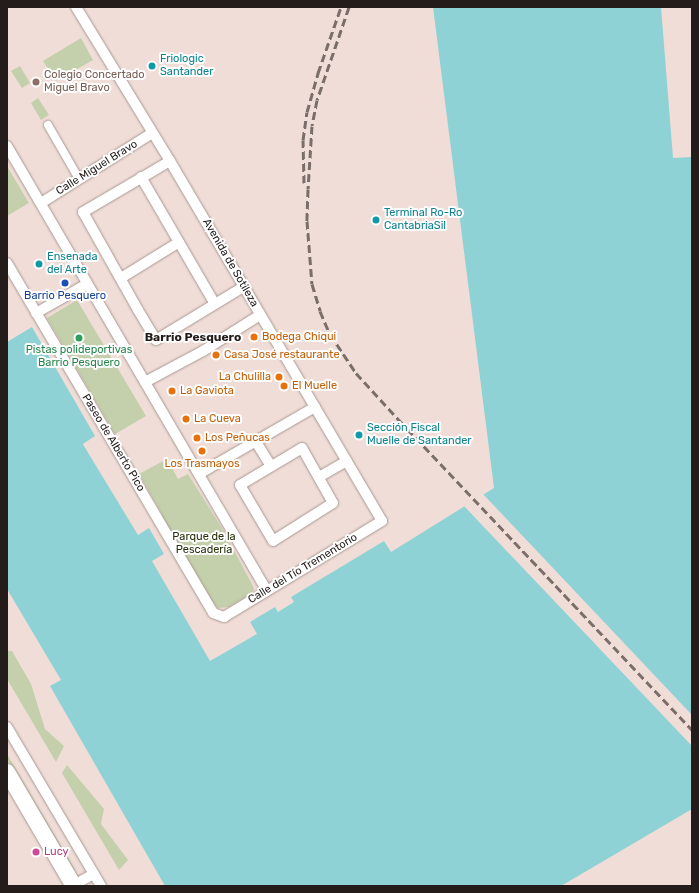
<!DOCTYPE html>
<meta charset="utf-8">
<style>
body{margin:0}
#map{position:relative;width:699px;height:893px;overflow:hidden;background:#f0ddd7;font-family:Rubik,sans-serif}
div>[style]{position:absolute}
[style*='--x']{left:calc(var(--x)*1px);top:calc(var(--y)*1px);width:calc(var(--w)*1px);rotate:calc(var(--a)*1deg)}
.green>*{inset:0;background:#c3d0ab}
.water>*{inset:0;background:#8fd2d5}
.pier>*{inset:0;background:#f0ddd7}
.roads{filter:drop-shadow(0 0 1px #a99892) drop-shadow(0 0 1px #a99892)}
.pedestrian>*{height:8px;margin:-4px;padding:0 4px;transform-origin:4px;border-radius:4px;background:#fff}
.minor>*{height:10px;margin:-5px;padding:0 5px;transform-origin:5px;border-radius:5px;background:#fff}
.primary>*{height:16px;margin:-8px;padding:0 8px;transform-origin:8px;border-radius:8px;background:#fff}
.rail>*{height:3px;margin-top:-1.5px;transform-origin:0;background:repeating-linear-gradient(90deg,#7a6e6a 0 8px,transparent 0 12px)}
.dots>*{width:11px;height:11px;translate:-50% -50%;box-sizing:border-box;border:2px solid #fff;border-radius:50%}
span{translate:-50% -50%;white-space:nowrap;text-align:center;line-height:1.15;-webkit-text-stroke:4px #fff;paint-order:stroke}
.culture-label{font-size:11px;color:#0d838f}
.left{translate:0 -50%;text-align:left}
.education-label{font-size:11px;color:#785e54}
.street-label{font-size:11px;color:#231c1a}
.transit-label{font-size:11px;color:#164399}
.food-label{font-size:11px;color:#c56008}
.right{translate:-100% -50%;text-align:right}
.leisure-label{font-size:11px;color:#27864d}
.park-label{font-size:11px;color:#26300b}
.hotel-label{font-size:11px;color:#b23c85}
.neighbourhood-label{font-size:12px;color:#231c1a;font-weight:700}
.frame{position:absolute;inset:0;border:8px solid #231c1a;pointer-events:none}
</style>
<div id="map">
<div class="green">
<i style="clip-path:polygon(81px 38px,93px 60px,56px 81px,43px 61px)"></i>
<i style="clip-path:polygon(20px 66px,30px 83px,22px 88px,11px 71px)"></i>
<i style="clip-path:polygon(38px 98px,49px 115px,41px 120px,31px 103px)"></i>
<i style="clip-path:polygon(7px 166px,29px 203px,7px 216px)"></i>
<i style="clip-path:polygon(77px 300px,146px 416px,115px 434px,47px 318px)"></i>
<i style="clip-path:polygon(167px 459px,178px 479px,188px 474px,223px 530px,253px 586px,254px 589px,252px 593px,229px 607px,218px 608px,212px 601px,162px 518px,162px 514px,139px 474px)"></i>
<i style="clip-path:polygon(7px 651px,12px 651px,31px 684px,45px 729px,64px 746px,56px 762px,7px 679px)"></i>
<i style="clip-path:polygon(7px 754px,75px 870px,73px 871px,7px 759px)"></i>
<i style="clip-path:polygon(67px 765px,104px 809px,101px 824px,128px 860px,119px 870px,62px 773px)"></i>
</div>
<div class="water">
<i style="clip-path:polygon(433px 7px,661px 7px,673px 158px,692px 157px,692px 809px,561px 886px,165px 886px,50px 686px,61px 680px,7px 589px,7px 342px,32px 327px,95px 436px,83px 444px,84px 446px,138px 535px,149px 528px,164px 554px,152px 561px,210px 661px,257px 634px,250px 622px,275px 607px,278px 612px,294px 602px,291px 597px,384px 541px,391px 552px,494px 488px)"></i>
</div>
<div class="pier">
<i style="clip-path:polygon(482px 493px,692px 715px,692px 746px,463px 505px)"></i>
</div>
<div class="roads">
<div class="pedestrian">
<i style="--x:48;--y:125;--w:62;--a:60.1"></i>
</div>
<div class="minor">
<i style="--x:7;--y:146;--w:515;--a:59.7"></i>
<i style="--x:170;--y:161;--w:101;--a:149.6"></i>
<i style="--x:83;--y:212;--w:112;--a:60.7"></i>
<i style="--x:138;--y:310;--w:35;--a:59"></i>
<i style="--x:156;--y:340;--w:102;--a:-31.3"></i>
<i style="--x:141;--y:177;--w:147;--a:59.8"></i>
<i style="--x:41;--y:203;--w:131;--a:-32.2"></i>
<i style="--x:7;--y:263;--w:406;--a:59.5"></i>
<i style="--x:213;--y:613;--w:12;--a:20"></i>
<i style="--x:224;--y:617;--w:185;--a:-31.3"></i>
<i style="--x:382;--y:521;--w:418;--a:-120.5"></i>
<i style="--x:170;--y:161;--w:180;--a:-121.4"></i>
<i style="--x:121;--y:278;--w:68;--a:-31.8"></i>
<i style="--x:36;--y:313;--w:59;--a:-29.6"></i>
<i style="--x:145;--y:382;--w:66;--a:-28.1"></i>
<i style="--x:203;--y:351;--w:67;--a:-32.3"></i>
<i style="--x:256;--y:442;--w:28;--a:58"></i>
<i style="--x:302;--y:448;--w:63;--a:60.6"></i>
<i style="--x:333;--y:503;--w:71;--a:147.7"></i>
<i style="--x:273;--y:541;--w:65;--a:-120.5"></i>
<i style="--x:240;--y:485;--w:72;--a:-30.8"></i>
<i style="--x:199;--y:474;--w:134;--a:-30"></i>
<i style="--x:319;--y:477;--w:32;--a:-30"></i>
<i style="--x:7;--y:727;--w:185;--a:59.4"></i>
<i style="--x:72;--y:886;--w:25;--a:-29"></i>
</div>
<div class="primary">
<i style="--x:7;--y:772;--w:132;--a:59.6"></i>
</div>
</div>
<div class="rail">
<i style="--x:349;--y:7;--w:98;--a:109"></i>
<i style="--x:317;--y:100;--w:26;--a:101"></i>
<i style="--x:312;--y:126;--w:63;--a:93.6"></i>
<i style="--x:308;--y:189;--w:32;--a:92"></i>
<i style="--x:307;--y:221;--w:63;--a:85.5"></i>
<i style="--x:312;--y:284;--w:28;--a:73"></i>
<i style="--x:320;--y:311;--w:25;--a:67"></i>
<i style="--x:330;--y:334;--w:47;--a:56.3"></i>
<i style="--x:356;--y:373;--w:64;--a:47.5"></i>
<i style="--x:399;--y:420;--w:427;--a:46.6"></i>
<i style="--x:304;--y:183;--w:43;--a:-91.3"></i>
<i style="--x:303;--y:140;--w:28;--a:-82"></i>
<i style="--x:307;--y:112;--w:41;--a:-74.2"></i>
<i style="--x:318;--y:73;--w:70;--a:-70.8"></i>
</div>
<div class="dots">
<i style="left:152px;top:66px;background:#0f9aa8"></i>
<i style="left:36px;top:82px;background:#8d6e63"></i>
<i style="left:376px;top:220px;background:#0f9aa8"></i>
<i style="left:39px;top:264px;background:#0f9aa8"></i>
<i style="left:65px;top:283px;background:#1a4fb4"></i>
<i style="left:254px;top:337px;background:#e8710a"></i>
<i style="left:79px;top:338px;background:#2e9e5b"></i>
<i style="left:216px;top:355px;background:#e8710a"></i>
<i style="left:279px;top:377px;background:#e8710a"></i>
<i style="left:284px;top:386px;background:#e8710a"></i>
<i style="left:172px;top:391px;background:#e8710a"></i>
<i style="left:186px;top:419px;background:#e8710a"></i>
<i style="left:359px;top:435px;background:#0f9aa8"></i>
<i style="left:197px;top:438px;background:#e8710a"></i>
<i style="left:202px;top:451px;background:#e8710a"></i>
<i style="left:36px;top:852px;background:#d1479c"></i>
</div>
<div class="culture-label">
<span class="left" style="left:160px;top:66px">Friologic<br>Santander</span>
<span class="left" style="left:384px;top:220px">Terminal Ro-Ro<br>CantabriaSil</span>
<span class="left" style="left:47px;top:264px">Ensenada<br>del Arte</span>
<span class="left" style="left:367px;top:435px">Sección Fiscal<br>Muelle de Santander</span>
</div>
<div class="education-label">
<span class="left" style="left:44px;top:82px">Colegio Concertado<br>Miguel Bravo</span>
</div>
<div class="street-label">
<span style="left:97px;top:168px;rotate:-32deg">Calle Miguel Bravo</span>
<span style="left:230px;top:263px;rotate:60deg">Avenida de Sotileza</span>
<span style="left:113px;top:443px;rotate:59deg">Paseo de Alberto Pico</span>
<span style="left:303px;top:569px;rotate:-31deg">Calle del Tío Trementorio</span>
</div>
<div class="transit-label">
<span style="left:65px;top:296px">Barrio Pesquero</span>
</div>
<div class="food-label">
<span class="left" style="left:262px;top:337px">Bodega Chiqui</span>
<span class="left" style="left:224px;top:355px">Casa José restaurante</span>
<span class="right" style="left:271px;top:377px">La Chulilla</span>
<span class="left" style="left:292px;top:386px">El Muelle</span>
<span class="left" style="left:180px;top:391px">La Gaviota</span>
<span class="left" style="left:194px;top:419px">La Cueva</span>
<span class="left" style="left:205px;top:438px">Los Peñucas</span>
<span style="left:202px;top:464px">Los Trasmayos</span>
</div>
<div class="leisure-label">
<span style="left:79px;top:357px">Pistas polideportivas<br>Barrio Pesquero</span>
</div>
<div class="park-label">
<span style="left:204px;top:544px">Parque de la<br>Pescadería</span>
</div>
<div class="hotel-label">
<span class="left" style="left:44px;top:852px">Lucy</span>
</div>
<div class="neighbourhood-label">
<span style="left:193px;top:338px">Barrio Pesquero</span>
</div>
<div class="frame"></div>
</div>
